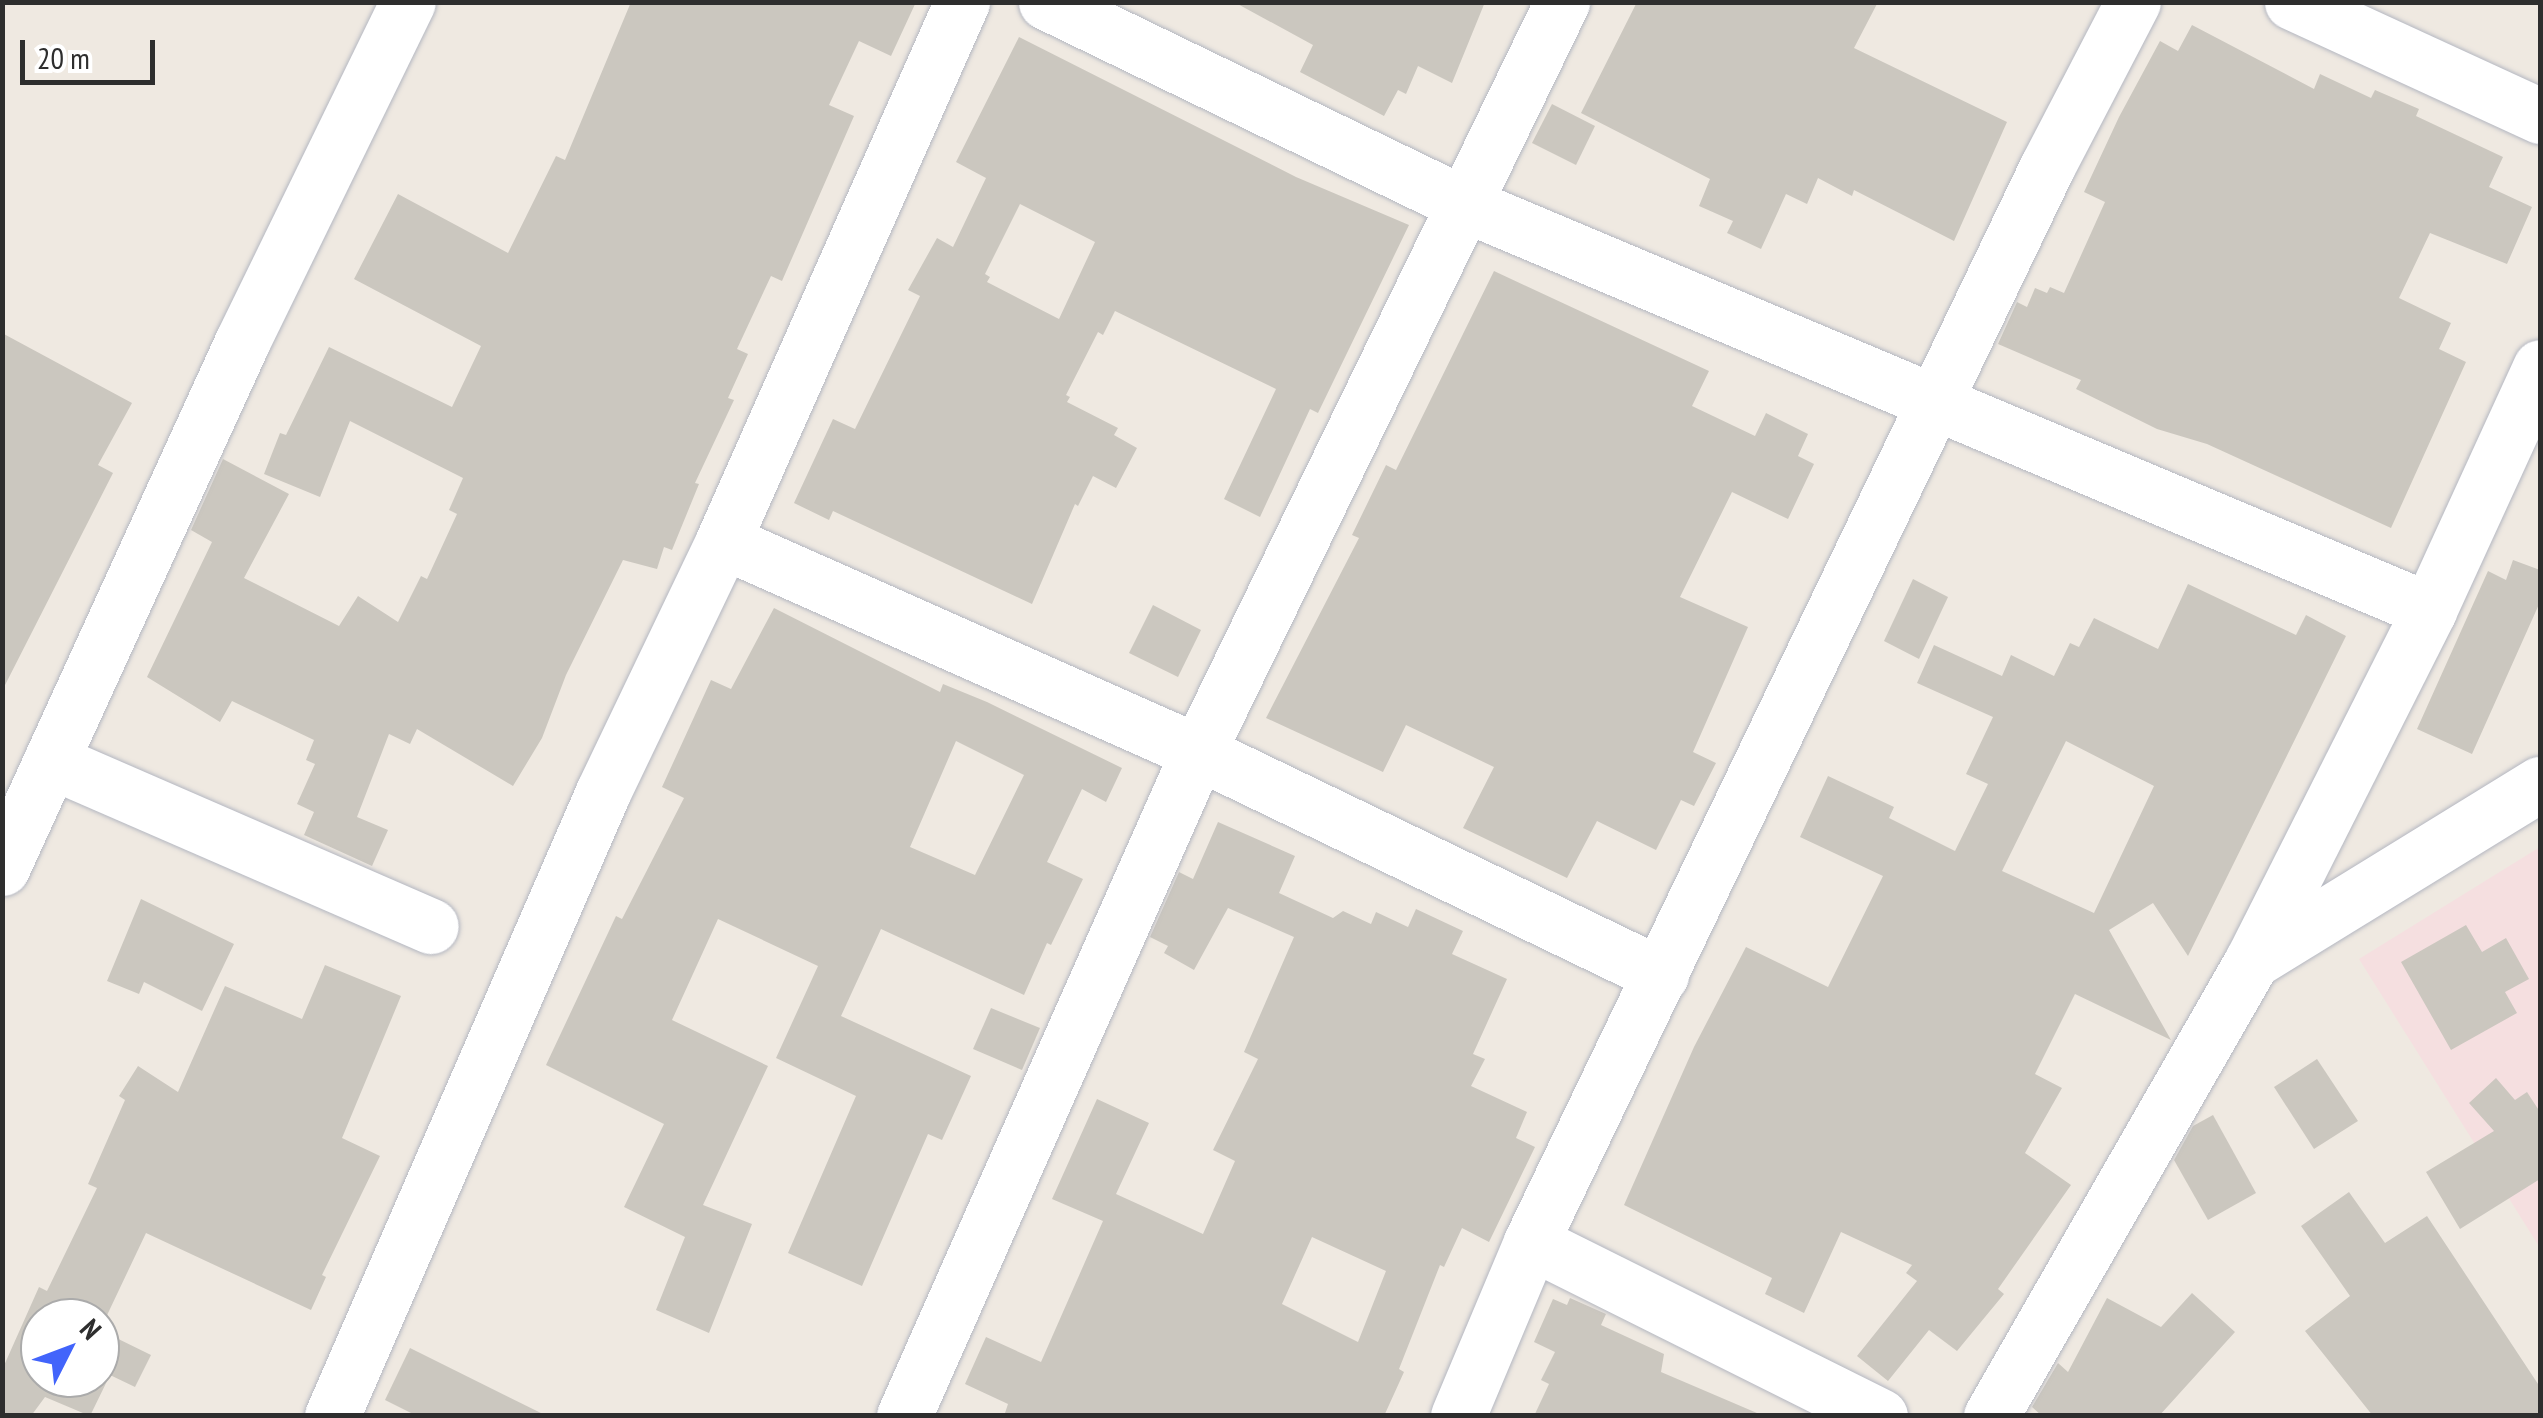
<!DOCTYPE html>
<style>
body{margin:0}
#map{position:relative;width:2543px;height:1418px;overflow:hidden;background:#efe9e1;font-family:"PT Sans Narrow",sans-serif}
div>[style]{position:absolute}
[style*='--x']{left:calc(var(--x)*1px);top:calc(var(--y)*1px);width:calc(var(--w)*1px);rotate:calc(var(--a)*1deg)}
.medical>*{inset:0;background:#f5dfe0}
.building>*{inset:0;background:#cbc7bf}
.roads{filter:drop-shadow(0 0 2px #b4b7c1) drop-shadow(0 0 2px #b4b7c1)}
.minor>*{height:55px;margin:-27.5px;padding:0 27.5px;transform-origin:27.5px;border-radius:27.5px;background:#fff}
span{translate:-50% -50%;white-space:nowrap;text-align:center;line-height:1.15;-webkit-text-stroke:9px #fff;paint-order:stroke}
.frame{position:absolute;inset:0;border:5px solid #2e2e2e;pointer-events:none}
.north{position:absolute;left:20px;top:1298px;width:100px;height:100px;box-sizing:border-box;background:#fff;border:2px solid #ababab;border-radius:50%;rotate:48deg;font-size:28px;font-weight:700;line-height:40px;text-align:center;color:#2e2e2e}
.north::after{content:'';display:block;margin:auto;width:35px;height:45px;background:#4264fb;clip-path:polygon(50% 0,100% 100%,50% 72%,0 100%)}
.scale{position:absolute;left:20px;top:40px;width:135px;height:45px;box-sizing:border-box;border:5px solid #2e2e2e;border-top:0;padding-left:12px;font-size:30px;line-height:35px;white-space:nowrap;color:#2e2e2e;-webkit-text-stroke:8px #fff;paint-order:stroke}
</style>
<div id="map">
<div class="medical">
<i style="clip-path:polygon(2540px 847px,2540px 1248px,2359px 959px)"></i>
</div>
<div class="building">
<i style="clip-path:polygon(631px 2px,916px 2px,891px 56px,859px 41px,829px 105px,854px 116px,782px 281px,771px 276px,737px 349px,748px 354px,728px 398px,734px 400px,695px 483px,699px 484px,672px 550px,664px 547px,657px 569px,623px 560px,566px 675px,542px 738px,513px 786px,417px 729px,410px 744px,389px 734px,357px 817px,388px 830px,372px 866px,304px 835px,314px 812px,297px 804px,315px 764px,306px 760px,314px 740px,232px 701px,220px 722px,147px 677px,212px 542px,191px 530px,223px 459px,289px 494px,244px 578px,339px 626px,358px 596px,398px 622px,421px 576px,427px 579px,457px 514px,449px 510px,463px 478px,350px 421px,320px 497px,264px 474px,280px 433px,286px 435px,329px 347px,452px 407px,481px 346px,354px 279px,398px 194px,508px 253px,556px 156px,565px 160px)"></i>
<i style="clip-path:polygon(1234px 2px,1485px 2px,1452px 83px,1418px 66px,1406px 94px,1398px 90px,1384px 116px,1300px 72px,1313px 45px)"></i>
<i style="clip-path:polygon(1637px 2px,1878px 2px,1854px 48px,2007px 122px,1954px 241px,1854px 190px,1852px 196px,1818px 178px,1807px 204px,1786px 194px,1761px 249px,1727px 233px,1733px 221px,1699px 206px,1710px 179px,1581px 113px)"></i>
<i style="clip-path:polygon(2192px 25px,2314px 89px,2320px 74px,2371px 98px,2375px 90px,2419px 109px,2416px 116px,2503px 157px,2489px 187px,2532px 207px,2507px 264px,2430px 233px,2399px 298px,2451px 323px,2439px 349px,2466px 362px,2391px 528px,2207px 444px,2157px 429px,2076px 389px,2081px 380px,1998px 344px,2017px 302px,2027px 307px,2035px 288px,2047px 293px,2050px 287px,2064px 293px,2105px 202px,2084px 192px,2119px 117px,2160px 41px,2178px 51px)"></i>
<i style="clip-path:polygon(evenodd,1019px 37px,1296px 177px,1409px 225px,1318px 413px,1310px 409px,1260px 517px,1224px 499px,1276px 389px,1115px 311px,1103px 335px,1098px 332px,1066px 395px,1070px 397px,1067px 402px,1118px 428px,1114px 435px,1137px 448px,1116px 488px,1093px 476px,1078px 506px,1075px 504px,1032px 604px,833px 511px,829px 520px,794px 503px,833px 419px,855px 429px,920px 296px,908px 290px,937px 238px,953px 247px,986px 178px,956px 162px,1019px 37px,1020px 204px,1095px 242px,1059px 319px,987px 282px,990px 277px,985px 274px,1020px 204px)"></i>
<i style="clip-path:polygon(1552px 104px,1595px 126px,1576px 165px,1532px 143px)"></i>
<i style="clip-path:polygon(1494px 271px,1709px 371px,1692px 406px,1755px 436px,1766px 413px,1808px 434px,1798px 456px,1814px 464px,1788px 519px,1732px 492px,1680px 597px,1748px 627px,1693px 752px,1716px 763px,1694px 806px,1681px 800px,1656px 850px,1597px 821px,1567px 878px,1463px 828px,1494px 767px,1406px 725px,1383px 772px,1266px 718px,1359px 538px,1352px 535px,1386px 465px,1396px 470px)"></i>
<i style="clip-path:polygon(2px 333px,132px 403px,98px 465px,113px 473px,2px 691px)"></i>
<i style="clip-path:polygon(2513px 560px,2540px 570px,2540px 602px,2472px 754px,2417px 729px,2488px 571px,2506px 580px)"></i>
<i style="clip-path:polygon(1913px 579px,1948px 597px,1919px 659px,1884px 641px)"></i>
<i style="clip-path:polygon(evenodd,2188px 584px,2296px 635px,2306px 615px,2346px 636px,2188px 956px,2153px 903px,2109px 930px,2171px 1040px,2075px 994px,2035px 1074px,2062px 1088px,2025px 1153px,2071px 1185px,1998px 1289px,2004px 1294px,1957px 1351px,1929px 1330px,1888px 1381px,1857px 1356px,1917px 1281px,1906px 1273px,1912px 1265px,1841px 1232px,1804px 1313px,1765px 1294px,1772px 1278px,1624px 1205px,1694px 1047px,1746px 947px,1828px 987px,1883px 876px,1800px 837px,1828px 776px,1894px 807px,1889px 818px,1955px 851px,1988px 784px,1966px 774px,1993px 717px,1917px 683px,1934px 645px,2002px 676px,2011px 655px,2054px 676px,2070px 643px,2079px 647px,2094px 618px,2158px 649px,2188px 584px,2066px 741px,2154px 786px,2094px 913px,2002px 871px,2066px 741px)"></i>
<i style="clip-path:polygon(1153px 605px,1201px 630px,1178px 677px,1129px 653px)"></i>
<i style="clip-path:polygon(evenodd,774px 608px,940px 692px,943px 684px,987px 702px,1122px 768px,1106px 802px,1082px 789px,1047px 862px,1083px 879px,1051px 945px,1047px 943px,1024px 995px,881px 929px,841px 1016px,971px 1076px,942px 1140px,928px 1134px,862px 1286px,788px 1253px,856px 1096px,776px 1058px,818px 966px,718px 919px,672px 1020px,768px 1066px,703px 1205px,752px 1224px,709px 1333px,656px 1310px,685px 1237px,624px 1207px,664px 1124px,546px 1065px,616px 916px,622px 919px,684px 798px,662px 787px,711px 680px,731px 689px,774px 608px,956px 741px,1024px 775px,975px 875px,910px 847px,956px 741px)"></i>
<i style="clip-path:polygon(evenodd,1218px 822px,1295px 856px,1279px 893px,1333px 918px,1343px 911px,1371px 924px,1376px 912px,1408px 927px,1416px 909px,1463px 931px,1452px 954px,1507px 979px,1473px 1054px,1485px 1059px,1471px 1086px,1527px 1112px,1516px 1138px,1535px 1147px,1489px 1242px,1462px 1228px,1444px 1267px,1440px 1265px,1399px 1369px,1404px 1372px,1384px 1416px,1004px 1416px,1008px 1404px,965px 1384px,986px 1337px,1041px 1362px,1103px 1221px,1052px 1199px,1097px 1099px,1149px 1123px,1116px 1194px,1149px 1209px,1203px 1234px,1235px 1161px,1213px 1150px,1258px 1059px,1244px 1052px,1294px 937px,1228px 908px,1194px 970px,1164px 953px,1168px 946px,1150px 937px,1179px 872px,1193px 879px,1218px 822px,1312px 1237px,1386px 1271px,1358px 1342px,1282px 1304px,1312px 1237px)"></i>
<i style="clip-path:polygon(141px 899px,234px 944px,202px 1011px,144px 982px,139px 994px,107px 981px)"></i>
<i style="clip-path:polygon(2466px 925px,2482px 952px,2506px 938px,2529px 979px,2505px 992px,2517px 1013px,2451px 1050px,2401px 962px)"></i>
<i style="clip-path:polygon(evenodd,325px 965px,401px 996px,342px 1138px,380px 1156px,322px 1275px,326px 1277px,311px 1310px,146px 1233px,100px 1330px,151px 1355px,135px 1387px,110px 1375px,90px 1416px,45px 1397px,31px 1416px,2px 1416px,2px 1370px,39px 1287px,47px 1291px,97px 1188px,88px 1184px,125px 1100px,119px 1096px,138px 1066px,178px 1092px,225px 986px,302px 1019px,325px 965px,40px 1318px,100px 1318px,100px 1378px,40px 1378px,40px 1318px)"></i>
<i style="clip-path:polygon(991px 1008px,1040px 1028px,1022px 1070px,973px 1049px)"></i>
<i style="clip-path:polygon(2317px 1059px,2358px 1121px,2314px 1149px,2274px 1087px)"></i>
<i style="clip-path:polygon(2496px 1078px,2515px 1100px,2527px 1092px,2540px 1112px,2540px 1179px,2460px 1229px,2426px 1172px,2494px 1131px,2469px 1103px)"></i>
<i style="clip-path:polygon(2213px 1115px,2256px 1193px,2208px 1220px,2174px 1160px,2193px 1126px)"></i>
<i style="clip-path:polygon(2349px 1192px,2385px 1243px,2427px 1216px,2540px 1387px,2540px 1416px,2373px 1416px,2305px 1331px,2350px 1296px,2301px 1226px)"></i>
<i style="clip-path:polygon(2192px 1293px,2235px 1332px,2159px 1416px,2042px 1416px,2032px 1407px,2058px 1363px,2068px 1372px,2107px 1298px,2161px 1327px)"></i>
<i style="clip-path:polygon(1570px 1298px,1606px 1314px,1601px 1325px,1664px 1354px,1661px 1372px,1764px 1416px,1534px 1416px,1549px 1384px,1541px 1380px,1555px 1352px,1534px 1342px,1553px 1299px,1567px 1305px)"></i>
<i style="clip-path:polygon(410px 1348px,547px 1416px,417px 1416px,385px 1400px)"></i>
</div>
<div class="roads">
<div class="minor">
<i style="--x:1046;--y:2;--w:464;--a:25.8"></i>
<i style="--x:1464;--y:204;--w:1047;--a:22.82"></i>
<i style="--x:2292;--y:2;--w:273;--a:24.7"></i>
<i style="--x:723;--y:541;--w:520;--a:23.95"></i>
<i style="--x:1198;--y:752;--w:514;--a:25.72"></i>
<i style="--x:51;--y:761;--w:414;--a:23.5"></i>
<i style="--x:2;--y:868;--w:578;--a:-65.47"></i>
<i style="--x:242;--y:342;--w:378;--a:-64"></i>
<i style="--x:2252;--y:961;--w:338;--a:-31.6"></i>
<i style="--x:1531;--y:1242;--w:390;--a:26.5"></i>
<i style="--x:332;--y:1416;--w:680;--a:-66.52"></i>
<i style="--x:603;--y:792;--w:278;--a:-64.4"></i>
<i style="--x:723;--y:541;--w:590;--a:-66.09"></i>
<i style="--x:904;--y:1416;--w:726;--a:-66.12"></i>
<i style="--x:1198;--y:752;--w:834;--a:-64.11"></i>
<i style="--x:1458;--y:1416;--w:189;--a:-67.2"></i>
<i style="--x:1531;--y:1242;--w:1192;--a:-64.36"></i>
<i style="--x:2047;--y:167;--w:186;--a:-62.5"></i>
<i style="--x:1991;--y:1416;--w:525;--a:-60.16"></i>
<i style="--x:2252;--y:961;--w:393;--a:-63.2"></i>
<i style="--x:2429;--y:610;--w:267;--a:-65.4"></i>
</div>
</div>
<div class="frame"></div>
<div class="north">N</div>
<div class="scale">20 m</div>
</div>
